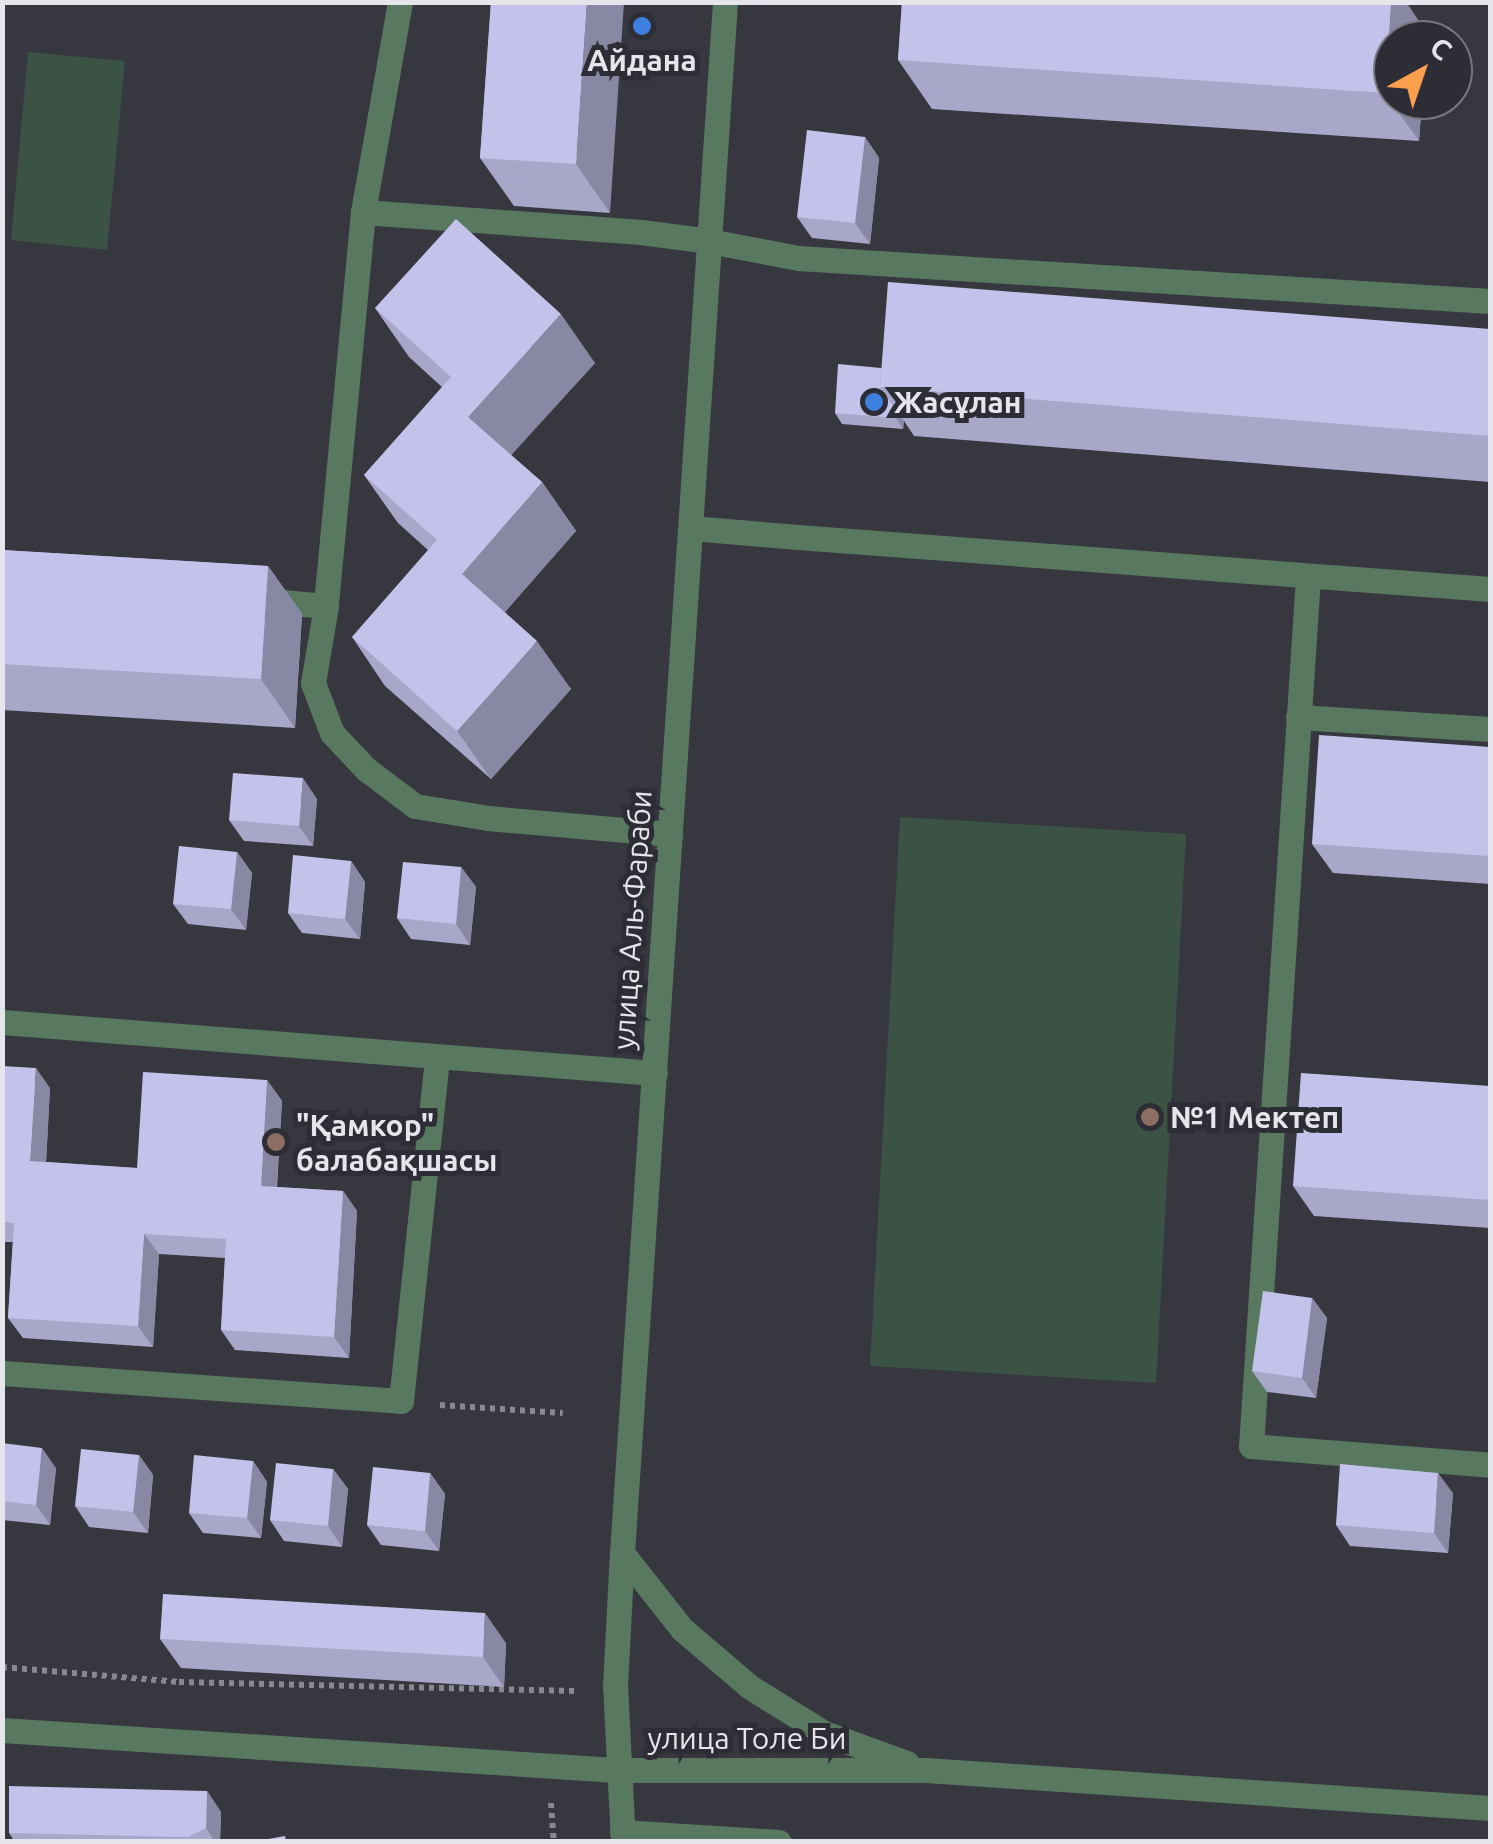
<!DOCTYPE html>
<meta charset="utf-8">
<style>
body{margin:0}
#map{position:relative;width:1493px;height:1844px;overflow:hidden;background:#373740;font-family:Ubuntu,sans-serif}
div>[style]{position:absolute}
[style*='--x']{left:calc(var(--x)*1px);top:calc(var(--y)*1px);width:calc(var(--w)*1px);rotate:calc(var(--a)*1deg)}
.green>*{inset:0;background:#3a5344}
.path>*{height:6px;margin-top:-3px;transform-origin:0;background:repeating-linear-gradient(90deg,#888890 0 5px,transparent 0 10px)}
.service>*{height:25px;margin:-12.5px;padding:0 12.5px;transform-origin:12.5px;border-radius:12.5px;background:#597860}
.minor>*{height:25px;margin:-12.5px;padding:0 12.5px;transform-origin:12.5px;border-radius:12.5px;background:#597860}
.wall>*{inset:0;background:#a8a7c9}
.shaded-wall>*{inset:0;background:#8888a4}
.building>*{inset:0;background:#c3c2ea}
.dots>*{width:28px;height:28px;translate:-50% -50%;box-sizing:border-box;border:5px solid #2d2d35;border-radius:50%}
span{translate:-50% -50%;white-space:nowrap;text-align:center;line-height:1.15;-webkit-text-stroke:10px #2d2d35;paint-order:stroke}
.poi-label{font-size:30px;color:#e5e5eb;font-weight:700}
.left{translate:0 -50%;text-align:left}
.street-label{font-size:30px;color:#e5e5eb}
.frame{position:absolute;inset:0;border:5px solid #e5e5eb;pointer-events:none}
.north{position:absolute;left:1373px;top:20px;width:100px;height:100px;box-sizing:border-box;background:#2d2d35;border:2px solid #77777e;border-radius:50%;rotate:40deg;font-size:28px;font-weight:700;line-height:40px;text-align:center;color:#e5e5eb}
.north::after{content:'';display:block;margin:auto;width:35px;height:45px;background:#f99f4d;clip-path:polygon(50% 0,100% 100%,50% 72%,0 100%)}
</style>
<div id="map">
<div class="green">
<i style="clip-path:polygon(28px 52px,125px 61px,107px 250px,11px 240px)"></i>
<i style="clip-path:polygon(900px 817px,1186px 834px,1156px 1383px,870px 1366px)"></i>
</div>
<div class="path">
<i style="--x:440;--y:1405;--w:123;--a:3.7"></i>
<i style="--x:2;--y:1667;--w:178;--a:4.8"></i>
<i style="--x:179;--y:1682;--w:396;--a:1.3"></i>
<i style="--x:551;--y:1803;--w:39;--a:86"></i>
</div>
<div class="service">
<i style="--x:709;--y:241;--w:91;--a:10.8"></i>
<i style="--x:798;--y:258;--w:693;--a:3.56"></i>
<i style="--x:798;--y:537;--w:694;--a:4.3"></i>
<i style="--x:1308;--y:577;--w:871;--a:93.75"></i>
<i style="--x:1251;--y:1446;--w:240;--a:4.5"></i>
<i style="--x:1298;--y:717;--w:192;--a:3.6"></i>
<i style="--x:2;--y:1022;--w:655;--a:4.47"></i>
<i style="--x:2;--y:1373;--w:400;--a:4"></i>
<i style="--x:401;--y:1401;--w:346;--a:-84"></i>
<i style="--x:622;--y:1832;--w:157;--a:3.6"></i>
</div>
<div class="minor">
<i style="--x:400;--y:2;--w:213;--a:100"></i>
<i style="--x:363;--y:212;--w:396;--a:95.4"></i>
<i style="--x:326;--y:606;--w:78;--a:99.6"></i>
<i style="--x:313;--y:683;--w:53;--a:69.2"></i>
<i style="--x:332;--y:733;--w:50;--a:46.6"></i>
<i style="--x:366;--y:769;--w:61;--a:37.1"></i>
<i style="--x:415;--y:806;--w:74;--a:9.3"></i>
<i style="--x:488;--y:818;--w:183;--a:5"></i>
<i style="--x:363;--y:212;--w:279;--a:4.1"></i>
<i style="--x:641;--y:232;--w:69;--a:7.5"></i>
<i style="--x:691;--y:528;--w:107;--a:4.8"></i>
<i style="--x:261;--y:600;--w:65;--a:5.3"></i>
<i style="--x:622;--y:1553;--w:97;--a:51.7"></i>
<i style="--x:682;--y:1629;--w:89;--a:40.5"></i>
<i style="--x:750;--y:1687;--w:87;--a:31.9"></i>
<i style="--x:824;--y:1733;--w:88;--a:19.9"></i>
<i style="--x:2;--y:1730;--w:615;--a:3.73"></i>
<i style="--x:616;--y:1770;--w:310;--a:0"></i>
<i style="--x:926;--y:1770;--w:565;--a:3.85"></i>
<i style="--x:623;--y:1842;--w:156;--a:-92.9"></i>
<i style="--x:615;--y:1686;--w:133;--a:-87"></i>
<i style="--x:622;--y:1553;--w:1554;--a:-86.2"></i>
</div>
<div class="wall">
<i style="clip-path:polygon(491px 2px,610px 213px,514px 206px,480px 158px)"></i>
<i style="clip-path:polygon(902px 2px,1406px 2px,1426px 32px,1393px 100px,1422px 100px,1419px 141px,932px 109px,898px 60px)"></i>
<i style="clip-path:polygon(865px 137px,879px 158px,870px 244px,812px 238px,797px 217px)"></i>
<i style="clip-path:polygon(375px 308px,595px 363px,511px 455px,542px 482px,576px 531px,505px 612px,571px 689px,491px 779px,385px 686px,352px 637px,428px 550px,398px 523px,364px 475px,442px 387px,409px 357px)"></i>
<i style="clip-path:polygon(1490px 329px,1490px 482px,914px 436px,904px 421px,903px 429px,842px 424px,835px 413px,881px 368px)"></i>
<i style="clip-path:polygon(2px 550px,268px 566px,302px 614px,295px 728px,2px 710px)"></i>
<i style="clip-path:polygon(1490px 747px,1490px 884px,1333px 873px,1312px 844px)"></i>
<i style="clip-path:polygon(317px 799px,313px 846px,244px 841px,229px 820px)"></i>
<i style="clip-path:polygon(237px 852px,252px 873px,246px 930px,188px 924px,173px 904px)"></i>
<i style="clip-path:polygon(351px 861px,365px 882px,360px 939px,302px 933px,288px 913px)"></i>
<i style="clip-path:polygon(461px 867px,476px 887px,470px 945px,411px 939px,397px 918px)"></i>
<i style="clip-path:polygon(2px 1066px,50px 1088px,46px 1162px,137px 1168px,267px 1080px,282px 1101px,277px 1187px,343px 1191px,357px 1211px,349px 1358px,235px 1350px,221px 1330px,225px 1258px,159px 1254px,153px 1347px,23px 1338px,8px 1318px,13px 1242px,2px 1242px)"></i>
<i style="clip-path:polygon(1490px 1086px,1490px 1228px,1314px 1216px,1293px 1186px)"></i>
<i style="clip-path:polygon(1312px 1298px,1327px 1318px,1316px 1398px,1267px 1392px,1252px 1371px)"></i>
<i style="clip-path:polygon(2px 1443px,56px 1468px,50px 1525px,2px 1520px)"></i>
<i style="clip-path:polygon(139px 1455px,153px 1475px,148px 1533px,89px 1527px,75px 1506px)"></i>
<i style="clip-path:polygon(253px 1461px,267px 1482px,261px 1538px,203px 1533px,189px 1513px)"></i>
<i style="clip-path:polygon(333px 1469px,348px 1489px,342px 1547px,284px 1541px,270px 1520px)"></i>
<i style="clip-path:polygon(430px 1473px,445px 1494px,439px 1551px,381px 1545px,367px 1525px)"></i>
<i style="clip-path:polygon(1453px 1493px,1448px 1553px,1350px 1546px,1336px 1525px)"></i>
<i style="clip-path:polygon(160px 1639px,506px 1643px,504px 1687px,181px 1668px)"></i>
<i style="clip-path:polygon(207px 1791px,221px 1812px,220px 1842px,15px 1842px,9px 1833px)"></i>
</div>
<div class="shaded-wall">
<i style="clip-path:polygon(587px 2px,624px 2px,610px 213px,576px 164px)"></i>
<i style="clip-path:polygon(1391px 2px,1406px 2px,1426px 32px,1426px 40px,1393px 40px,1393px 100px,1422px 100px,1419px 141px,1385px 93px)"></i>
<i style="clip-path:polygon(865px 137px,879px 158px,870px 244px,855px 223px)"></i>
<i style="clip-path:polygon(561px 314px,595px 363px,502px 465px,468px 417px)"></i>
<i style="clip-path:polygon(896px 410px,904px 421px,903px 429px,896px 418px)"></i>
<i style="clip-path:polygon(542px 482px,576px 531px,496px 622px,462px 574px)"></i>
<i style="clip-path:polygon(268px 566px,302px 614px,295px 728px,261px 679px)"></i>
<i style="clip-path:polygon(537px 641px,571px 689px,491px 779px,457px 731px)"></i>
<i style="clip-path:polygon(303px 778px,317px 799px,313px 846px,299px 826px)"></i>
<i style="clip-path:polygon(237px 852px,252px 873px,246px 930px,231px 909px)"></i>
<i style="clip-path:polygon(351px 861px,365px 882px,360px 939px,345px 919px)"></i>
<i style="clip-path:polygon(461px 867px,476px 887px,470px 945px,456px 924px)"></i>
<i style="clip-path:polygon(36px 1068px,50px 1088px,45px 1181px,30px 1161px)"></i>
<i style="clip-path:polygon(267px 1080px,282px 1101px,275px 1206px,261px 1186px)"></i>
<i style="clip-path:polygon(343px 1191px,357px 1211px,349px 1358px,334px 1337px)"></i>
<i style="clip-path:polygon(144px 1234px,159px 1254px,153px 1347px,138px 1326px)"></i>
<i style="clip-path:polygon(1312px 1298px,1327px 1318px,1316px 1398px,1302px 1378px)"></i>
<i style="clip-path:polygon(42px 1448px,56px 1468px,50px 1525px,36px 1505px)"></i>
<i style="clip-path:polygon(139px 1455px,153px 1475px,148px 1533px,133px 1512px)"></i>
<i style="clip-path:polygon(253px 1461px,267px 1482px,261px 1538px,247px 1518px)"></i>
<i style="clip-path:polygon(333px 1469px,348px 1489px,342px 1547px,328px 1526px)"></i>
<i style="clip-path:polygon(430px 1473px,445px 1494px,439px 1551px,425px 1531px)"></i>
<i style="clip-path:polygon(1438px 1473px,1453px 1493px,1448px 1553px,1434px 1533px)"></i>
<i style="clip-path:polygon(485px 1613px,506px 1643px,504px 1687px,483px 1657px)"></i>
<i style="clip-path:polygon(207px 1791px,221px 1812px,220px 1842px,215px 1842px,206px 1828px)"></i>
</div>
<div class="building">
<i style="clip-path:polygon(491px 2px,587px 2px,576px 164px,480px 158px)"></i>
<i style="clip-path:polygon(902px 2px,1391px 2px,1385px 93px,898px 60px)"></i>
<i style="clip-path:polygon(807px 130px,865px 137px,855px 223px,797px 217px)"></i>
<i style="clip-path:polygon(456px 219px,561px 314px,468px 417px,542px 482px,462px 574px,537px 641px,457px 731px,352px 637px,437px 540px,364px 475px,451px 377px,375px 308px)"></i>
<i style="clip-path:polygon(888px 282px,1490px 329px,1490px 436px,880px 387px)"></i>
<i style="clip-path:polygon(838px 364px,881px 368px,880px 387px,896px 410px,896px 418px,835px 413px)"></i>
<i style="clip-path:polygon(2px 550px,268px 566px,261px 679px,2px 664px)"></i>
<i style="clip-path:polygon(1319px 735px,1490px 747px,1490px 856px,1312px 844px)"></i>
<i style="clip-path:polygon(233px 773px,303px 778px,299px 826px,229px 820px)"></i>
<i style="clip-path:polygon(179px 846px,237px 852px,231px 909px,173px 904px)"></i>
<i style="clip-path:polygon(293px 855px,351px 861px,345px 919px,288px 913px)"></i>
<i style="clip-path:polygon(403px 862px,461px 867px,456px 924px,397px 918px)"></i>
<i style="clip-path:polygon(2px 1066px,36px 1068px,30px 1161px,137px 1168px,143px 1072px,267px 1080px,261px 1186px,343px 1191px,334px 1337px,221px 1330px,226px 1239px,144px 1234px,138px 1326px,8px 1318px,14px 1223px,2px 1222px)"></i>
<i style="clip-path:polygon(1301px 1073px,1490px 1086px,1490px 1200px,1293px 1186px)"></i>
<i style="clip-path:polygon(1263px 1291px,1312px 1298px,1302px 1378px,1252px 1371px)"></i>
<i style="clip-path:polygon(2px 1443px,42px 1448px,36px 1505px,2px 1501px)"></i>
<i style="clip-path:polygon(81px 1449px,139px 1455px,133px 1512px,75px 1506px)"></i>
<i style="clip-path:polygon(194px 1455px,253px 1461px,247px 1518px,189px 1513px)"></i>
<i style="clip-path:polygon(276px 1463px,333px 1469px,328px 1526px,270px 1520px)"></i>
<i style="clip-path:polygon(1340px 1464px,1438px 1473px,1434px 1533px,1336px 1525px)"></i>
<i style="clip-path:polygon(373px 1467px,430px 1473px,425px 1531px,367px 1525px)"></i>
<i style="clip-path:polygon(163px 1594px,485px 1613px,483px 1657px,160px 1639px)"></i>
<i style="clip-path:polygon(9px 1786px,207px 1791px,206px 1828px,188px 1837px,9px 1833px)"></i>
<i style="clip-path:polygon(285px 1836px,286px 1842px,253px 1842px)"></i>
</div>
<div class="dots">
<i style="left:642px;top:26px;background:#3f7fe0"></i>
<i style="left:874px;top:402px;background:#3f7fe0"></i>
<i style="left:1150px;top:1117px;background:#8d6e63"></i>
<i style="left:276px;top:1142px;background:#8d6e63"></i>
</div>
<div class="poi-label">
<span style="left:642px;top:60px">Айдана</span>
<span class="left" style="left:894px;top:402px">Жасұлан</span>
<span class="left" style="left:1170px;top:1117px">№1 Мектеп</span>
<span class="left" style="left:296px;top:1142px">"Қамкор"<br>балабақшасы</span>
</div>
<div class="street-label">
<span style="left:632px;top:920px;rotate:-86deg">улица Аль-Фараби</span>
<span style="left:747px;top:1738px">улица Толе Би</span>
</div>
<div class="frame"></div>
<div class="north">С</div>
</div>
